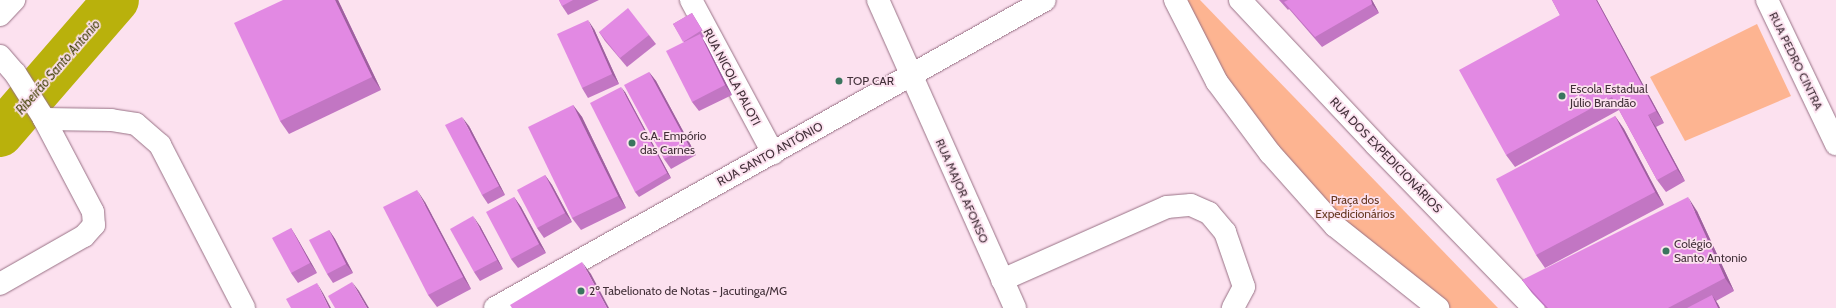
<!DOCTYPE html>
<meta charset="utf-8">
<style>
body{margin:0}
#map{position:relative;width:1836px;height:308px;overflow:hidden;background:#fce1ef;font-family:Cabin,sans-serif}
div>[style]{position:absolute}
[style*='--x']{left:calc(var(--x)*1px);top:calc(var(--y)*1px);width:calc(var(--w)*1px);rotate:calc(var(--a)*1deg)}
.green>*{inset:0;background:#fdb491}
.river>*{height:46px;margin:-23px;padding:0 23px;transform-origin:23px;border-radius:23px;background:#b9b10c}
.roads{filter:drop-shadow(0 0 1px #987185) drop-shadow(0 0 1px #987185)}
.minor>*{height:22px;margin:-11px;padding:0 11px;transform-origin:11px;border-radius:11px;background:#fff}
.wall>*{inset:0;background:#c276c3}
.shaded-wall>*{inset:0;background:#9e609f}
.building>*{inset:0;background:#e289e3}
.dots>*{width:11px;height:11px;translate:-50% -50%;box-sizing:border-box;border:2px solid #fce1ef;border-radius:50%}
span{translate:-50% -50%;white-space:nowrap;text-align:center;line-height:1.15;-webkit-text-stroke:3.5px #fce1ef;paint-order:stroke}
.street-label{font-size:12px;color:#423039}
.poi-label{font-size:12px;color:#423039}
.left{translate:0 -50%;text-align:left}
.park-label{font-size:12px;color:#663720}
.water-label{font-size:13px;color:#454207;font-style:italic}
</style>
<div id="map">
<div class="green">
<i style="clip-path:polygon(1177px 0,1200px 0,1498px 308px,1427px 308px,1255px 145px)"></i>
<i style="clip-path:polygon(1757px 24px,1791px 96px,1685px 141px,1650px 77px)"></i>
</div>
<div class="river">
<i style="--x:0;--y:134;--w:177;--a:-49.1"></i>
</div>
<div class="roads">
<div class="minor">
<i style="--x:691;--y:0;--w:174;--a:61.8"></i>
<i style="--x:878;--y:0;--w:337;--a:66"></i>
<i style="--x:1175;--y:0;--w:92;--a:62.9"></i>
<i style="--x:1217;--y:82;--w:89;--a:53.3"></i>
<i style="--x:1270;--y:153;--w:98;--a:48.3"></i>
<i style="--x:1335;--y:226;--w:132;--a:38.5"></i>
<i style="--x:1240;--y:0;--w:197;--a:46.8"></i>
<i style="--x:1375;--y:144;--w:228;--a:45.9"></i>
<i style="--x:1767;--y:0;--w:160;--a:64.4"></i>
<i style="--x:0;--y:15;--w:21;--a:-47"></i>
<i style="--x:0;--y:56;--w:23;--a:49"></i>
<i style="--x:15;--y:73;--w:52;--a:57.5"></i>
<i style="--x:43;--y:117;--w:107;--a:62.2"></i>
<i style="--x:93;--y:212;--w:13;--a:86"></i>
<i style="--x:94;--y:225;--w:15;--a:132"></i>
<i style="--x:84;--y:236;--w:97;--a:150.3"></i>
<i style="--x:44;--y:119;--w:67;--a:0.9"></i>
<i style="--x:111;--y:120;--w:25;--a:9"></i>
<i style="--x:136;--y:124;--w:32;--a:41"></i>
<i style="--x:160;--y:145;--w:183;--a:62.7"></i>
<i style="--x:1002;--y:280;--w:180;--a:-23.9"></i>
<i style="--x:1167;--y:207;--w:24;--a:-5"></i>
<i style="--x:1191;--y:205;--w:20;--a:24"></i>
<i style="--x:1209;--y:213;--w:25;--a:50"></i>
<i style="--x:1225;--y:232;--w:58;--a:70.9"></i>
<i style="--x:1244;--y:287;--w:24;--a:118"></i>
<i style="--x:495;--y:308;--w:630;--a:-29.25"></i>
</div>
</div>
<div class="wall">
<i style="clip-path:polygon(283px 0,338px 0,381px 90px,289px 134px,280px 121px)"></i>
<i style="clip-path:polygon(559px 0,599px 0,568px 15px,562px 6px)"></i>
<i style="clip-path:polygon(1279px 0,1372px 0,1379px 13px,1322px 47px,1289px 9px,1288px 10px)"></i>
<i style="clip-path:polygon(1552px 0,1597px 0,1664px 123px,1656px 127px,1685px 181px,1666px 192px,1657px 180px,1619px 110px,1515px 167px,1506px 155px,1560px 15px)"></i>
<i style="clip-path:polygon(692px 13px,706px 36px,702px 38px,706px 44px,732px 95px,699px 111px,692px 102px,684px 42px,673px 24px)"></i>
<i style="clip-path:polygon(594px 29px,619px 84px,588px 98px,582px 88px)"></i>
<i style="clip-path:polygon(599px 32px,649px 35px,656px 44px,627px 67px,605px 41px)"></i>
<i style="clip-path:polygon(649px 72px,656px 81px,696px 155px,671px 169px,664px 159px)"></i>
<i style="clip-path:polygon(625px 92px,671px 178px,639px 197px,635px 192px)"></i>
<i style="clip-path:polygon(573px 105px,582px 117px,626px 208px,581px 230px,572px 218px)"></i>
<i style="clip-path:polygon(1615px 116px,1624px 129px,1664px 205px,1545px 268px,1536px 255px)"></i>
<i style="clip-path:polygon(469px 126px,505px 195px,488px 204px,482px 195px)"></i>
<i style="clip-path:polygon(545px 175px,552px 185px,572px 222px,544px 238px,537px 228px)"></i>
<i style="clip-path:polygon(514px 197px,521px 207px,546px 253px,518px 268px,511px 259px)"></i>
<i style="clip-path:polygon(425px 202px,471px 289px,437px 307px,428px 295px)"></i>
<i style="clip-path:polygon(1697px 211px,1734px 291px,1716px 301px,1720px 308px,1546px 308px,1532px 293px,1522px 280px)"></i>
<i style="clip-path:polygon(480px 226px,503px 269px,480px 281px,474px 272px)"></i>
<i style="clip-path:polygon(291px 228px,297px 238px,317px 273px,298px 283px,291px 273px)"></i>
<i style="clip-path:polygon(329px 230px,335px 239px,353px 273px,333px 283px,327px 274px)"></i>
</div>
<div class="shaded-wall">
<i style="clip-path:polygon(335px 0,338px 0,381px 90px,372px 77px)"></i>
<i style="clip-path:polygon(1371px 0,1372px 0,1379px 13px,1372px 4px)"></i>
<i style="clip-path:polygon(1596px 0,1597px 0,1664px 123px,1656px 111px)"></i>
<i style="clip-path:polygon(588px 20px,594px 29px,619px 84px,612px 74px)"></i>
<i style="clip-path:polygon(700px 34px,706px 44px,732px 95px,725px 85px)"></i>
<i style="clip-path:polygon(649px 72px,656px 81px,696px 155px,689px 146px)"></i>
<i style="clip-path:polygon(621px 87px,625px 92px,671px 178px,667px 173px)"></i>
<i style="clip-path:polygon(573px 105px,582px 117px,626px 208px,618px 196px)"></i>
<i style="clip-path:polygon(1648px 115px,1656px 127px,1685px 181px,1677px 169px)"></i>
<i style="clip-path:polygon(1615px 116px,1624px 129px,1664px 205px,1655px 192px)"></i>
<i style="clip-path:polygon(462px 117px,469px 126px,505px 195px,499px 186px)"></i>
<i style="clip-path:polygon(545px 175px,552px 185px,572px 222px,565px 213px)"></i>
<i style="clip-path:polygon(417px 190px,425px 202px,471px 289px,463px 277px)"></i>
<i style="clip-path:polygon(514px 197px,521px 207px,546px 253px,539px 244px)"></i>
<i style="clip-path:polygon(1688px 197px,1697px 211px,1734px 291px,1725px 278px)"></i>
<i style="clip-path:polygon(473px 216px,480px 226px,503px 269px,497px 260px)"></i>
<i style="clip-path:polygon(291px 228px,297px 238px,317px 273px,310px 263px)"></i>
<i style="clip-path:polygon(329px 230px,335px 239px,353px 273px,346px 264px)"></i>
<i style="clip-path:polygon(582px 262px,591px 274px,609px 308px,607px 308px)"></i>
<i style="clip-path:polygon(352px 282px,359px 291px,369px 308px,367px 308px)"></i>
<i style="clip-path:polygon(317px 283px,323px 293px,331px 308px,329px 308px)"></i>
<i style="clip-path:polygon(1712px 295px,1718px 304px,1720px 308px,1718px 308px)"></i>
</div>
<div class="building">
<i style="clip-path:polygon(283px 0,335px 0,372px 77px,280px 121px,234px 23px)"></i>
<i style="clip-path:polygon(559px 0,573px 0,562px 6px)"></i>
<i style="clip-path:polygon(1288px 0,1371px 0,1372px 4px,1315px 37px,1284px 2px)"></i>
<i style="clip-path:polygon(1552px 0,1596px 0,1656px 111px,1648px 115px,1677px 169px,1657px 180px,1612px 97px,1506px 155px,1459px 70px,1560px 15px)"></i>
<i style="clip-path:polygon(628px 8px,649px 35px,620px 58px,599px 32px)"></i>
<i style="clip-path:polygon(692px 13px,702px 30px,683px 42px,673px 24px)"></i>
<i style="clip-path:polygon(588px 20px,612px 74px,582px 88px,557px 34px)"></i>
<i style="clip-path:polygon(700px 34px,725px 85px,692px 102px,666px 51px)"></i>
<i style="clip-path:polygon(649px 72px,689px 146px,664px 159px,624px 85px)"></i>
<i style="clip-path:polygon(621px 87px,667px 173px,635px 192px,590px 103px)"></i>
<i style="clip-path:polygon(573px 105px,618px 196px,572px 218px,528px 127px)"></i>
<i style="clip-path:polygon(1615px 116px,1655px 192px,1536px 255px,1496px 179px)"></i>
<i style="clip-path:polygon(462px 117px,499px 186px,482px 195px,445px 125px)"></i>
<i style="clip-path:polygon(545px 175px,565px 213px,537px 228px,517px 190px)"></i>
<i style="clip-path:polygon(417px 190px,463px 277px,428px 295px,383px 207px)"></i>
<i style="clip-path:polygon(514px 197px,539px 244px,511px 259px,486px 212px)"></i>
<i style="clip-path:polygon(1688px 197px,1725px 278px,1668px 308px,1548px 308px,1522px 280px)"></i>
<i style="clip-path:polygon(473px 216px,497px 260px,474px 272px,450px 229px)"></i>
<i style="clip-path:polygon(291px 228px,310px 263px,291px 273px,272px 238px)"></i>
<i style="clip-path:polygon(329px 230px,346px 264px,327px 274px,309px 240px)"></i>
<i style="clip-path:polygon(582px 262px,607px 308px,512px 308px,510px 305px)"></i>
<i style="clip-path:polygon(352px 282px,367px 308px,335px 308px,328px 296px)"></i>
<i style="clip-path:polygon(317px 283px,329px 308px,291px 308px,286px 299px)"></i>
<i style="clip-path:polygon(1712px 295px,1718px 308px,1687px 308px)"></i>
</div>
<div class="dots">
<i style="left:839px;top:81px;background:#3a755e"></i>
<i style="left:1562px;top:96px;background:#3a755e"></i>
<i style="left:632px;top:143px;background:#3a755e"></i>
<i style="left:1666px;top:251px;background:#3a755e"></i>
<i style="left:581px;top:291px;background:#3a755e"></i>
</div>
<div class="street-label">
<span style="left:1796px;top:61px;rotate:64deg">RUA PEDRO CINTRA</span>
<span style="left:732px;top:77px;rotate:62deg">RUA NICOLA PALOTI</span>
<span style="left:770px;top:154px;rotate:-29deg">RUA SANTO ANTÔNIO</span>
<span style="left:1386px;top:155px;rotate:46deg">RUA DOS EXPEDICIONÁRIOS</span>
<span style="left:962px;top:191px;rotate:66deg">RUA MAJOR AFONSO</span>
</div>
<div class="poi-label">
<span class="left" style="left:847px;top:81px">TOP CAR</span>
<span class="left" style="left:1570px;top:96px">Escola Estadual<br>Júlio Brandão</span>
<span class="left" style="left:640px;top:143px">G.A. Empório<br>das Carnes</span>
<span class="left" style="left:1674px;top:251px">Colégio<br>Santo Antonio</span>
<span class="left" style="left:589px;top:291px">2⁰ Tabelionato de Notas - Jacutinga/MG</span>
</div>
<div class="park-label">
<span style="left:1355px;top:207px">Praça dos<br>Expedicionários</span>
</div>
<div class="water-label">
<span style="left:58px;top:67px;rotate:-49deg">Ribeirão Santo Antonio</span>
</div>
</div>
